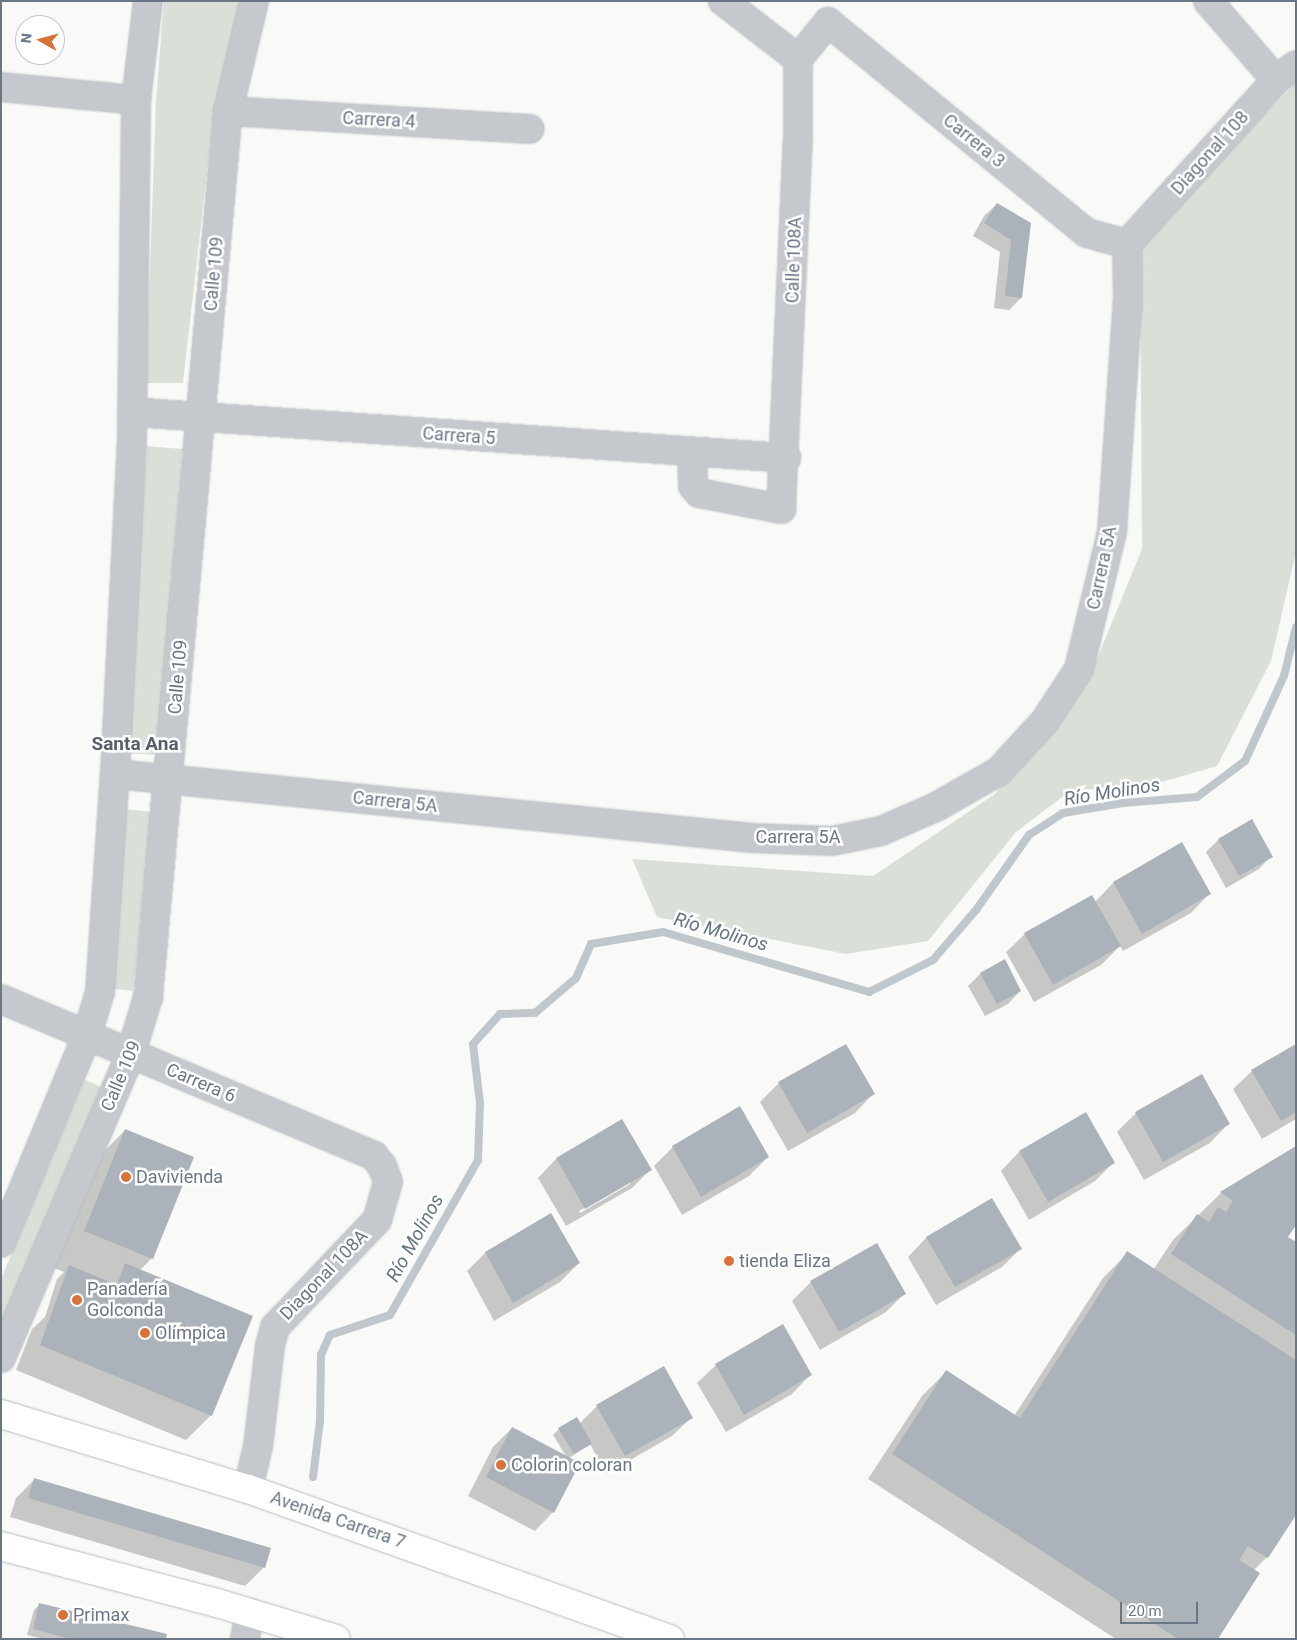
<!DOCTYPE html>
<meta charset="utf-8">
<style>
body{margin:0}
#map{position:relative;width:1297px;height:1640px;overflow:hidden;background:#f9f9f7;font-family:Roboto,sans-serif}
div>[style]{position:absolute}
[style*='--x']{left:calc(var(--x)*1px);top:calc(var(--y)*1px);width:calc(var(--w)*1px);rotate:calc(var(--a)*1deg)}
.green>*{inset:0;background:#dae0d8}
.shadow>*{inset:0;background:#0003}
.stream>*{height:8px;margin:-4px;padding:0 4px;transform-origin:4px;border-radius:4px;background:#bfc7cd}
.building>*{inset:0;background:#acb2b9}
.roads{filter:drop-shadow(0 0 1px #b8bcc0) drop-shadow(0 0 1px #b8bcc0)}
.street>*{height:28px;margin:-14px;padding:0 14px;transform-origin:14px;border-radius:14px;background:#c5c8cc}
.primary>*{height:28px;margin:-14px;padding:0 14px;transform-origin:14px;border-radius:14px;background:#fff}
.dots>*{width:14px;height:14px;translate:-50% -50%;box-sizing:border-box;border:2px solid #fff;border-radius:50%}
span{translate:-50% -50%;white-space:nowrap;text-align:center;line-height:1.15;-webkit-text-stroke:5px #fff;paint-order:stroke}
.street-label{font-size:18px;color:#6a7686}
.poi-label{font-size:18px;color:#6a7686}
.left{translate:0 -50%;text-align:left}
.neighbourhood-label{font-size:19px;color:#57606b;font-weight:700}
.water-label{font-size:19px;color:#667681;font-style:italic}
.frame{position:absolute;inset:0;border:2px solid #6a7686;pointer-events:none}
.north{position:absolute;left:15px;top:15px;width:50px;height:50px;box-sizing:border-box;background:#fff;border:1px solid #c3c8cf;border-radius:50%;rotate:277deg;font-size:14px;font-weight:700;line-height:20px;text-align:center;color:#6a7686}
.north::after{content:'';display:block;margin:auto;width:18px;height:22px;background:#d87238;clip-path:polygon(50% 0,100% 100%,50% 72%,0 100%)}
.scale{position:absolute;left:1120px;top:1602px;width:78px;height:22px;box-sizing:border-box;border:2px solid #6a7686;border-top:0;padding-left:6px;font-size:15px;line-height:18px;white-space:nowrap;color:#6a7686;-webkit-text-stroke:4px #fff;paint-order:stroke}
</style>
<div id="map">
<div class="green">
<i style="clip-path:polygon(164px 1px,240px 1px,214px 111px,183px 383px,146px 383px,156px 99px)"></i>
<i style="clip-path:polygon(1296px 83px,1296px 552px,1271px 661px,1217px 766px,1155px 784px,1070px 791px,1016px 832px,928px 941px,846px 954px,657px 917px,632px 859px,873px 876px,995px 794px,1092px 671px,1142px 549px,1140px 241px)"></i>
<i style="clip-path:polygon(147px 446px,182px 449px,157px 755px,123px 753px)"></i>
<i style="clip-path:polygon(125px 809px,151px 812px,133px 991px,107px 988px)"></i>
<i style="clip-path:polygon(85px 1080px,104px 1088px,1px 1326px,1px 1279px)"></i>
</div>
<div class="shadow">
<i style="clip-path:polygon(997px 204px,1029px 224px,1021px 298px,1009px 310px,994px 308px,1000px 252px,973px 236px,984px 216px)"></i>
<i style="clip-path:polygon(1251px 821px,1271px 856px,1259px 869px,1226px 888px,1206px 852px,1218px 840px)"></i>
<i style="clip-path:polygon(1181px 844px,1209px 894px,1191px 913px,1123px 951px,1120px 946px,1101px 965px,1034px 1002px,1006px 952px,1025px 934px,1095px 902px,1113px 883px)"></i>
<i style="clip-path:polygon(1004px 961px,1020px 991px,1008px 1004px,985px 1016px,968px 986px,980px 974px)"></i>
<i style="clip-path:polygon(1296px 1045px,1296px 1119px,1262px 1139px,1233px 1089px,1252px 1071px)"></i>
<i style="clip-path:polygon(779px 1083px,873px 1094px,855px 1113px,788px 1151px,760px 1102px)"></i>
<i style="clip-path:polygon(1136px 1113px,1228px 1124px,1210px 1143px,1144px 1180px,1117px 1132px)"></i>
<i style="clip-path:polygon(1085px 1114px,1113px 1163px,1095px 1181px,1029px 1220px,1001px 1171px,1019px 1152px)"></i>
<i style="clip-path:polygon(evenodd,622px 1121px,650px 1170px,632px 1188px,566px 1226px,538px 1178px,556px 1159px,622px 1121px,630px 1181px,630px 1184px,580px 1213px,579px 1211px,630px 1181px)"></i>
<i style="clip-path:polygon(125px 1130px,193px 1158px,152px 1258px,140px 1270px,211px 1415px,186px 1440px,16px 1370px,32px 1329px,45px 1317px,57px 1279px,64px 1272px,49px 1266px,90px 1166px)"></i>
<i style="clip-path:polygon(673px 1147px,768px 1157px,749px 1176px,682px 1215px,654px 1166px)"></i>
<i style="clip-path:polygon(1296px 1147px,1286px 1237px,1296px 1243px,1296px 1513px,1267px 1557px,1254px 1570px,1217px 1639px,1116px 1639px,868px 1479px,922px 1396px,946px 1372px,1014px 1416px,1103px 1278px,1128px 1253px,1153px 1270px,1173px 1240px,1221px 1193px)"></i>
<i style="clip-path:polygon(992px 1200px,1020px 1249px,1002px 1267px,936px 1305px,908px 1257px,926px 1238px)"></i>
<i style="clip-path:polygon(551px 1215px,579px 1263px,560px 1282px,494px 1321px,467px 1271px,485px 1253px)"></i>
<i style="clip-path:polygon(811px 1282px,904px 1294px,886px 1312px,820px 1350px,792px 1301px)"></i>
<i style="clip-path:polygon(716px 1365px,810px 1375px,792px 1394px,726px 1432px,697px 1383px)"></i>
<i style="clip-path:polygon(597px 1406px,691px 1418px,672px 1436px,606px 1474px,590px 1444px,569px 1458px,553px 1512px,535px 1531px,468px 1496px,493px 1447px,512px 1428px,566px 1456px,553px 1435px,559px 1429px,579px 1424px)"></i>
<i style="clip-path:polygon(35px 1479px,264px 1567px,245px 1586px,10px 1517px,16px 1498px)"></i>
<i style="clip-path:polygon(40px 1604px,164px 1639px,43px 1639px,27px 1635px,34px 1610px)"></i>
</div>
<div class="stream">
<i style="--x:313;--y:1477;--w:56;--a:-82.9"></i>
<i style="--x:320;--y:1421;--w:66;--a:-89.1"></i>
<i style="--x:321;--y:1355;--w:22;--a:-66"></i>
<i style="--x:330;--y:1335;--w:63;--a:-18.4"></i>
<i style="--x:390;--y:1315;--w:178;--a:-60.4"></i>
<i style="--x:478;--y:1160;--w:57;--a:-88"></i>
<i style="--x:480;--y:1103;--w:59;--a:-96.8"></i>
<i style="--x:473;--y:1044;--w:40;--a:-48"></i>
<i style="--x:500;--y:1014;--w:35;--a:-2"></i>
<i style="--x:535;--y:1013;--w:54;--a:-40.5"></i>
<i style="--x:576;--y:978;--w:37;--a:-66"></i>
<i style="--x:591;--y:944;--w:73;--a:-9.5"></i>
<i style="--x:663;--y:932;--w:215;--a:16.2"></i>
<i style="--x:869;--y:992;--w:72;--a:-26.6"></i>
<i style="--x:933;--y:960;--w:66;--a:-49.3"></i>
<i style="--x:976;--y:910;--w:92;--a:-54.8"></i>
<i style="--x:1029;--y:835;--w:40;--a:-32.9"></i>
<i style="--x:1063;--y:813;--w:61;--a:-9.5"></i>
<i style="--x:1123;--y:803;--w:74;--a:-4.6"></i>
<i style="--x:1197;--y:797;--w:60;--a:-36.9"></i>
<i style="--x:1245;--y:761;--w:94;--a:-65.4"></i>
<i style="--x:1284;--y:676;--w:50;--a:-76.2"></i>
</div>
<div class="building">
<i style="clip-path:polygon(997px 203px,1031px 223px,1022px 298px,1005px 296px,1011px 240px,984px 223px)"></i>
<i style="clip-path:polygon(1252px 819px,1273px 857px,1239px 876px,1218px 839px)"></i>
<i style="clip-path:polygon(1182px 842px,1211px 894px,1142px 934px,1113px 882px)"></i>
<i style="clip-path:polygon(1092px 895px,1121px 946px,1053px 985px,1024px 933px)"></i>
<i style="clip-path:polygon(1005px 959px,1021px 991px,997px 1004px,980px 973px)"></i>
<i style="clip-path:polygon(846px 1044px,875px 1094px,807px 1133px,778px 1082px)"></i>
<i style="clip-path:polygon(1296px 1044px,1296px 1112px,1281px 1121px,1251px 1070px)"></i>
<i style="clip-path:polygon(1202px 1074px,1230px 1124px,1163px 1162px,1135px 1112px)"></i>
<i style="clip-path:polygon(740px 1106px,769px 1157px,701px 1197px,672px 1146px)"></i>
<i style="clip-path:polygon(1086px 1112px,1115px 1163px,1048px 1202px,1019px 1151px)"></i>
<i style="clip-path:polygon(622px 1119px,652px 1170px,585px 1209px,556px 1158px)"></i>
<i style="clip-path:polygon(125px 1129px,194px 1157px,153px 1259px,84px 1231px)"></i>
<i style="clip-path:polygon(1296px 1146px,1296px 1225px,1288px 1237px,1296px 1242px,1296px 1335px,1171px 1254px,1197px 1214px,1209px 1222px,1218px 1207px,1226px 1212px,1233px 1201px,1220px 1192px)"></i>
<i style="clip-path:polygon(992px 1198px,1022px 1249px,955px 1287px,926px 1237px)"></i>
<i style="clip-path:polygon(551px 1213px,580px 1263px,513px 1303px,485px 1252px)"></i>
<i style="clip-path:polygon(877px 1243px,906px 1294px,839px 1332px,810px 1281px)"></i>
<i style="clip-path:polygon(1127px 1251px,1296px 1360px,1296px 1515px,1268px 1558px,1248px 1546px,1239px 1560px,1260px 1573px,1218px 1639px,1178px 1639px,892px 1454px,946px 1370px,1020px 1418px)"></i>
<i style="clip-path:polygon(125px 1263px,253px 1316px,212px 1416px,40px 1345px,69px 1265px,117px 1285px)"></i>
<i style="clip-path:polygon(783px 1324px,812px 1375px,744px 1415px,715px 1364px)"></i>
<i style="clip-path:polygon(664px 1366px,693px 1418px,625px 1456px,596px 1405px)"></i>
<i style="clip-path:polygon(577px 1417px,592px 1444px,574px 1454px,558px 1428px)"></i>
<i style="clip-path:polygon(512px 1427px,580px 1463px,554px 1513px,486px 1477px)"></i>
<i style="clip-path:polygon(34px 1478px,271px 1548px,265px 1568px,28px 1498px)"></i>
<i style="clip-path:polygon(39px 1603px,167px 1634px,166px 1639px,71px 1639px,33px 1629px)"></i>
</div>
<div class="roads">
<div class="street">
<i style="--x:723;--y:1;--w:95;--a:37.7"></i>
<i style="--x:1208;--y:1;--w:104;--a:49.3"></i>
<i style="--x:1;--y:87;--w:136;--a:5.5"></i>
<i style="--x:228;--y:111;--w:302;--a:3.4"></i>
<i style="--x:1127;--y:244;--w:222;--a:-47.7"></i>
<i style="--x:1276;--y:80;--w:25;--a:-37"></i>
<i style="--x:132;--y:412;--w:656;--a:4.02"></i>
<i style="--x:692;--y:454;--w:32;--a:88"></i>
<i style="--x:693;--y:486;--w:9;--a:49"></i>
<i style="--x:699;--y:493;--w:84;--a:11"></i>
<i style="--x:781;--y:509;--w:370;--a:-87.4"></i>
<i style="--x:798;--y:139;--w:80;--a:-90"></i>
<i style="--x:798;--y:59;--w:48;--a:-51"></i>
<i style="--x:828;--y:22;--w:334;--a:39.2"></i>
<i style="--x:1087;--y:233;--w:41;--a:15.4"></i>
<i style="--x:115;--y:774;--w:641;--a:5.73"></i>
<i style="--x:753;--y:838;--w:79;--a:2.2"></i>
<i style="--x:832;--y:841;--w:50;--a:-11.5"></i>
<i style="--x:881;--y:831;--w:60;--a:-23.6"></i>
<i style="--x:936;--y:807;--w:73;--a:-29.7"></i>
<i style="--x:999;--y:771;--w:68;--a:-47.4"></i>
<i style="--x:1045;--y:721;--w:62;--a:-56.8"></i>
<i style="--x:1079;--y:669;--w:141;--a:-76.5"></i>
<i style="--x:1112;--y:532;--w:235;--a:-86.1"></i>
<i style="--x:1128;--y:298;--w:54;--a:-91.1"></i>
<i style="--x:1;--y:999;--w:405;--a:22.8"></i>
<i style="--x:374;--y:1156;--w:13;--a:51"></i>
<i style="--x:382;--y:1166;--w:17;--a:69"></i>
<i style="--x:388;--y:1182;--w:40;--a:106"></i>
<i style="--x:377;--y:1220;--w:148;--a:133.6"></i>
<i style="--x:275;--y:1327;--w:20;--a:105"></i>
<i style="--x:270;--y:1346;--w:101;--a:96.8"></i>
<i style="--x:258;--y:1446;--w:44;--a:103.1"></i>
<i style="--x:1;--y:1243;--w:225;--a:-67.5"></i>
<i style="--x:87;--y:1035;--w:45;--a:-73.2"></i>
<i style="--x:100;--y:992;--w:219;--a:-86.1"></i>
<i style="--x:115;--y:774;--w:340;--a:-87.1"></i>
<i style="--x:132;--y:434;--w:334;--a:-89.3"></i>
<i style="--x:136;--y:100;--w:100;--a:-83.1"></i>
<i style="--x:1;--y:1358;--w:332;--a:-66.9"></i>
<i style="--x:131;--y:1053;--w:59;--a:-73.1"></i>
<i style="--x:148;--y:997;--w:890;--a:-84.84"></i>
<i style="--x:228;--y:111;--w:113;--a:-76.7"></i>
<i style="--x:245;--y:1639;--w:27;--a:-80"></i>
</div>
<div class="primary">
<i style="--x:1;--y:1414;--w:258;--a:16.9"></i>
<i style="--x:248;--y:1489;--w:448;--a:19.6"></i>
<i style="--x:1;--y:1546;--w:223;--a:14.8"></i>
<i style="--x:217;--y:1603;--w:124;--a:16.8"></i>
</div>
</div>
<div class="dots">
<i style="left:126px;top:1177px;background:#d87238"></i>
<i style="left:729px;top:1261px;background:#d87238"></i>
<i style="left:77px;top:1300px;background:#d87238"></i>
<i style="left:145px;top:1333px;background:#d87238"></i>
<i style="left:501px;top:1465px;background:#d87238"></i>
<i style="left:63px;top:1615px;background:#d87238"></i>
</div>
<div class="street-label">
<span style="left:379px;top:120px;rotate:3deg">Carrera 4</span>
<span style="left:974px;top:141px;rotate:39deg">Carrera 3</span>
<span style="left:1210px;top:153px;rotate:-48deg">Diagonal 108</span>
<span style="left:794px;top:260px;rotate:-88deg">Calle 108A</span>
<span style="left:214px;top:274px;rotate:-85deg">Calle 109</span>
<span style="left:459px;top:436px;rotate:4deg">Carrera 5</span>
<span style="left:1102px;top:568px;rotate:-78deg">Carrera 5A</span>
<span style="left:178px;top:677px;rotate:-85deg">Calle 109</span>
<span style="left:395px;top:802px;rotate:6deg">Carrera 5A</span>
<span style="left:798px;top:837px">Carrera 5A</span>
<span style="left:121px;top:1076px;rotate:-67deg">Calle 109</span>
<span style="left:201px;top:1083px;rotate:23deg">Carrera 6</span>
<span style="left:324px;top:1275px;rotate:-46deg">Diagonal 108A</span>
<span style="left:338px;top:1520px;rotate:19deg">Avenida Carrera 7</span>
</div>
<div class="poi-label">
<span class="left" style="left:136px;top:1177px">Davivienda</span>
<span class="left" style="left:739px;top:1261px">tienda Eliza</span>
<span class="left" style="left:87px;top:1300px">Panadería<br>Golconda</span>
<span class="left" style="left:155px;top:1333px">Olímpica</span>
<span class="left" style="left:511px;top:1465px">Colorin coloran</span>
<span class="left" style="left:73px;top:1615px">Primax</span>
</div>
<div class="neighbourhood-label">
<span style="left:135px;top:744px">Santa Ana</span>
</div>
<div class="water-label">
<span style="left:1112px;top:792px;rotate:-9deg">Río Molinos</span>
<span style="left:721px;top:932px;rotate:16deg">Río Molinos</span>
<span style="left:415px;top:1238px;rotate:-61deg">Río Molinos</span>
</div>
<div class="frame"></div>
<div class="north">N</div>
<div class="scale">20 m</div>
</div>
